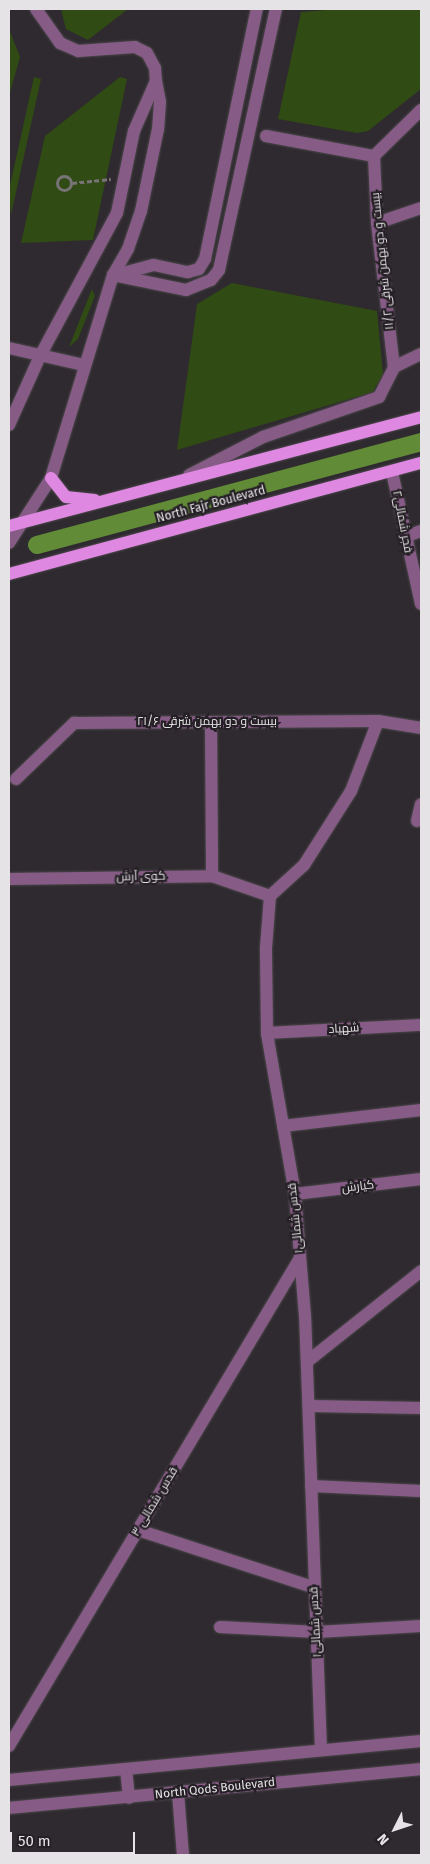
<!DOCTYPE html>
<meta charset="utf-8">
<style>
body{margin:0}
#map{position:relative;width:430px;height:1864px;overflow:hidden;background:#2f2a2f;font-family:"Fira Sans",Cairo,sans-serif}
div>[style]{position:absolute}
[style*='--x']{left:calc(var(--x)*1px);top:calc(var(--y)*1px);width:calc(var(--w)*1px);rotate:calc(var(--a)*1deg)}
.green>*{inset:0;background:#304b13}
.canal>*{height:18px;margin:-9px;padding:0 9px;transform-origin:9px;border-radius:9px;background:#618b37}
.path>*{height:3px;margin-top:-1.5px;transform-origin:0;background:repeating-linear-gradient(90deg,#777377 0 5px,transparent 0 7.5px)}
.path>.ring{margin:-1.5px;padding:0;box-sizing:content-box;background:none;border:3px solid #777377;border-radius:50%}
.roads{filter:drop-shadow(0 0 1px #4c484c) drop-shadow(0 0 1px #4c484c)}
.minor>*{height:12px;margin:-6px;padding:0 6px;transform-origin:6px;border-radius:6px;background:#865c86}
.major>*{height:12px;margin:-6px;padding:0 6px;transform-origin:6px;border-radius:6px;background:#df88e1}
span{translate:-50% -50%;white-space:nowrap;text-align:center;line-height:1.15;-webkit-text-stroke:4.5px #252025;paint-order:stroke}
.street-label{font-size:12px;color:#e6e3e6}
.frame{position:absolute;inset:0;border:10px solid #e6e3e6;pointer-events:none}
.north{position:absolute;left:370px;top:1804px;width:50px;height:50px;-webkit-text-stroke:4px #252025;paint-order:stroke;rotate:229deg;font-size:14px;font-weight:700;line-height:20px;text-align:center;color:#e6e3e6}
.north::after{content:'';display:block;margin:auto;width:18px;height:22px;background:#e6e3e6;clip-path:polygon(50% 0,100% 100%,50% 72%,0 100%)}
.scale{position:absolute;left:10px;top:1832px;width:125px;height:22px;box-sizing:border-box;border:2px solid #e6e3e6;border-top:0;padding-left:6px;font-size:15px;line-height:18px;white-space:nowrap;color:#e6e3e6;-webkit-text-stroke:4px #252025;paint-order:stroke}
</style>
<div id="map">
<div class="green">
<i style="clip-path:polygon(61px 9px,128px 9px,88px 40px,66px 29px)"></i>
<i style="clip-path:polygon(340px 9px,421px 9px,421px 89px,368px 131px,357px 133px,278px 119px,301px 12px)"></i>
<i style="clip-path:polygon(9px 29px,20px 57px,9px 96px)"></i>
<i style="clip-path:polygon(34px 77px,41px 79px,11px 215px,9px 190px)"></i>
<i style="clip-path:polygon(120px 77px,127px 79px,93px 240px,21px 243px,45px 136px)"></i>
<i style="clip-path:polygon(232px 283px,377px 311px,383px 374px,373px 392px,177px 450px,197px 304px)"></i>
<i style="clip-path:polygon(92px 289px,95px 296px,78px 339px,69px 347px)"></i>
</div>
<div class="canal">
<i style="--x:37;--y:545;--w:398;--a:-15"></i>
</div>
<div class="path">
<i class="ring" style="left:57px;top:176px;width:11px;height:11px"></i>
<i style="--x:72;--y:183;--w:39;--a:-6"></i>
</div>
<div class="roads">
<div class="minor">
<i style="--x:36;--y:9;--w:42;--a:54.8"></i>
<i style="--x:60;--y:43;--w:20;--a:24"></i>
<i style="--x:78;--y:51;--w:57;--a:-4"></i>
<i style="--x:135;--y:47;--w:13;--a:27"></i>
<i style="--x:147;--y:53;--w:17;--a:62"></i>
<i style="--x:155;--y:68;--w:13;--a:86"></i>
<i style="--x:266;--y:136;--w:110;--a:10.5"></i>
<i style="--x:374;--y:156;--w:67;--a:87.4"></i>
<i style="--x:377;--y:223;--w:145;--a:83.3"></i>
<i style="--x:374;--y:156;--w:66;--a:-44.4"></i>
<i style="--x:377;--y:223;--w:46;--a:-18.8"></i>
<i style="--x:113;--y:275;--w:75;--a:11.6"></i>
<i style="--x:186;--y:290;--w:27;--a:-22"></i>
<i style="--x:211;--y:280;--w:13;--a:-51"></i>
<i style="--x:219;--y:270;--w:267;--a:-77.7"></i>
<i style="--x:116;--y:275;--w:39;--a:-15"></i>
<i style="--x:154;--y:265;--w:35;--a:12"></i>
<i style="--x:188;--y:272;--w:11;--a:-15"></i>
<i style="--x:199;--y:269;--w:12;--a:-59"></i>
<i style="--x:205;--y:259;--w:255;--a:-78.3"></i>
<i style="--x:9;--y:348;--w:77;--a:12.8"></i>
<i style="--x:394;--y:367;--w:30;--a:-26"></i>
<i style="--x:9;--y:425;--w:76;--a:-65.8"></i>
<i style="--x:40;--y:356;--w:162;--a:-61.7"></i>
<i style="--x:117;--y:213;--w:84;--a:-78.3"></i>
<i style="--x:134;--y:131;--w:55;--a:-66.3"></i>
<i style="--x:156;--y:81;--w:21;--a:79"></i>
<i style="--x:160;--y:102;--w:27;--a:94"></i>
<i style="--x:158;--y:129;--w:84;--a:101.7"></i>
<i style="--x:141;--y:211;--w:40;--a:108.9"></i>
<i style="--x:128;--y:249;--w:30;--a:120"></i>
<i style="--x:113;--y:275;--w:212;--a:107"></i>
<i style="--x:51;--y:478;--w:77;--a:122.9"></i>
<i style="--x:392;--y:472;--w:135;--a:77.6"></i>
<i style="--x:189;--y:475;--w:83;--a:-27.2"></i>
<i style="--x:263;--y:437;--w:123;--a:-19"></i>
<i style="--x:379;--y:397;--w:34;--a:-63"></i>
<i style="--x:405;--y:537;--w:17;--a:-21"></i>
<i style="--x:211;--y:722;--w:154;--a:89.6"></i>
<i style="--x:16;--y:779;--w:81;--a:-44"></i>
<i style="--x:74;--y:723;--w:304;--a:-0.4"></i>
<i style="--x:378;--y:721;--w:44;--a:9.2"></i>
<i style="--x:417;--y:821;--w:17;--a:-77"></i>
<i style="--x:9;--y:879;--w:203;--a:-0.8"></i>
<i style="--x:212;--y:876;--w:61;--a:19"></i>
<i style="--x:267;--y:1033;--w:154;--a:-3"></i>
<i style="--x:283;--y:1126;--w:139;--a:-6.6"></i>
<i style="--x:295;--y:1194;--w:127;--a:-6.8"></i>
<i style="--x:308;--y:1361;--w:144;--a:-38.5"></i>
<i style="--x:310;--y:1406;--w:111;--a:1"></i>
<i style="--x:311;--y:1486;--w:110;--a:2.6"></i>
<i style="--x:138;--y:1530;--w:186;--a:18.1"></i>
<i style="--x:220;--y:1627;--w:97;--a:3"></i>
<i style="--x:317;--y:1632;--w:104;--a:-3.3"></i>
<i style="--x:9;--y:1746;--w:568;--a:-59.19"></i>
<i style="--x:321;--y:1750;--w:434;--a:-92.1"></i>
<i style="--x:305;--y:1316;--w:122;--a:-94.7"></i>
<i style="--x:295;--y:1194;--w:163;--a:-99.9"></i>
<i style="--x:267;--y:1033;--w:85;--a:-90.7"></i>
<i style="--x:266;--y:948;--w:52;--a:-85.6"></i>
<i style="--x:270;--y:896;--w:46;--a:-42.4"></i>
<i style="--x:304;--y:865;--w:88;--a:-57.6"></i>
<i style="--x:351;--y:791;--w:75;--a:-68.9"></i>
<i style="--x:126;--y:1769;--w:29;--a:84"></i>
<i style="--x:9;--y:1780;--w:414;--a:-5.4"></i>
<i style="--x:178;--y:1793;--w:62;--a:85.4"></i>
<i style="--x:9;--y:1808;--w:414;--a:-5.4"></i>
</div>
<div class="major">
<i style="--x:51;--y:478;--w:24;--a:52"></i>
<i style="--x:66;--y:497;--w:29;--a:6"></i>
<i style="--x:9;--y:526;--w:426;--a:-14.8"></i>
<i style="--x:9;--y:574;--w:427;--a:-15.1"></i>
</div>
</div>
<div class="street-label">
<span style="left:383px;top:261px;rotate:-96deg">بیست و دو بهمن شرقی ۱۱/۲</span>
<span style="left:211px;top:505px;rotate:-15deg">North Fajr Boulevard</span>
<span style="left:402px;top:522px;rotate:79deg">فجر شمالی۲</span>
<span style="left:207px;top:722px">بیست و دو بهمن شرقی ۲۱/۶</span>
<span style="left:141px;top:877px;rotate:-1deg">کوی آرش</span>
<span style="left:344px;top:1029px;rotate:-3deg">شهیاد</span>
<span style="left:358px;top:1187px;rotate:-7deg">کیارش</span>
<span style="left:296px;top:1218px;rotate:-96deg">قدس شمالی۱</span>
<span style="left:155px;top:1502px;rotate:-59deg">قدس شمالی ۳</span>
<span style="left:316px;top:1622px;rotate:-93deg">قدس شمالی۱</span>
<span style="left:215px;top:1789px;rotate:-6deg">North Qods Boulevard</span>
</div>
<div class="frame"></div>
<div class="north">N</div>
<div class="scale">50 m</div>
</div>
